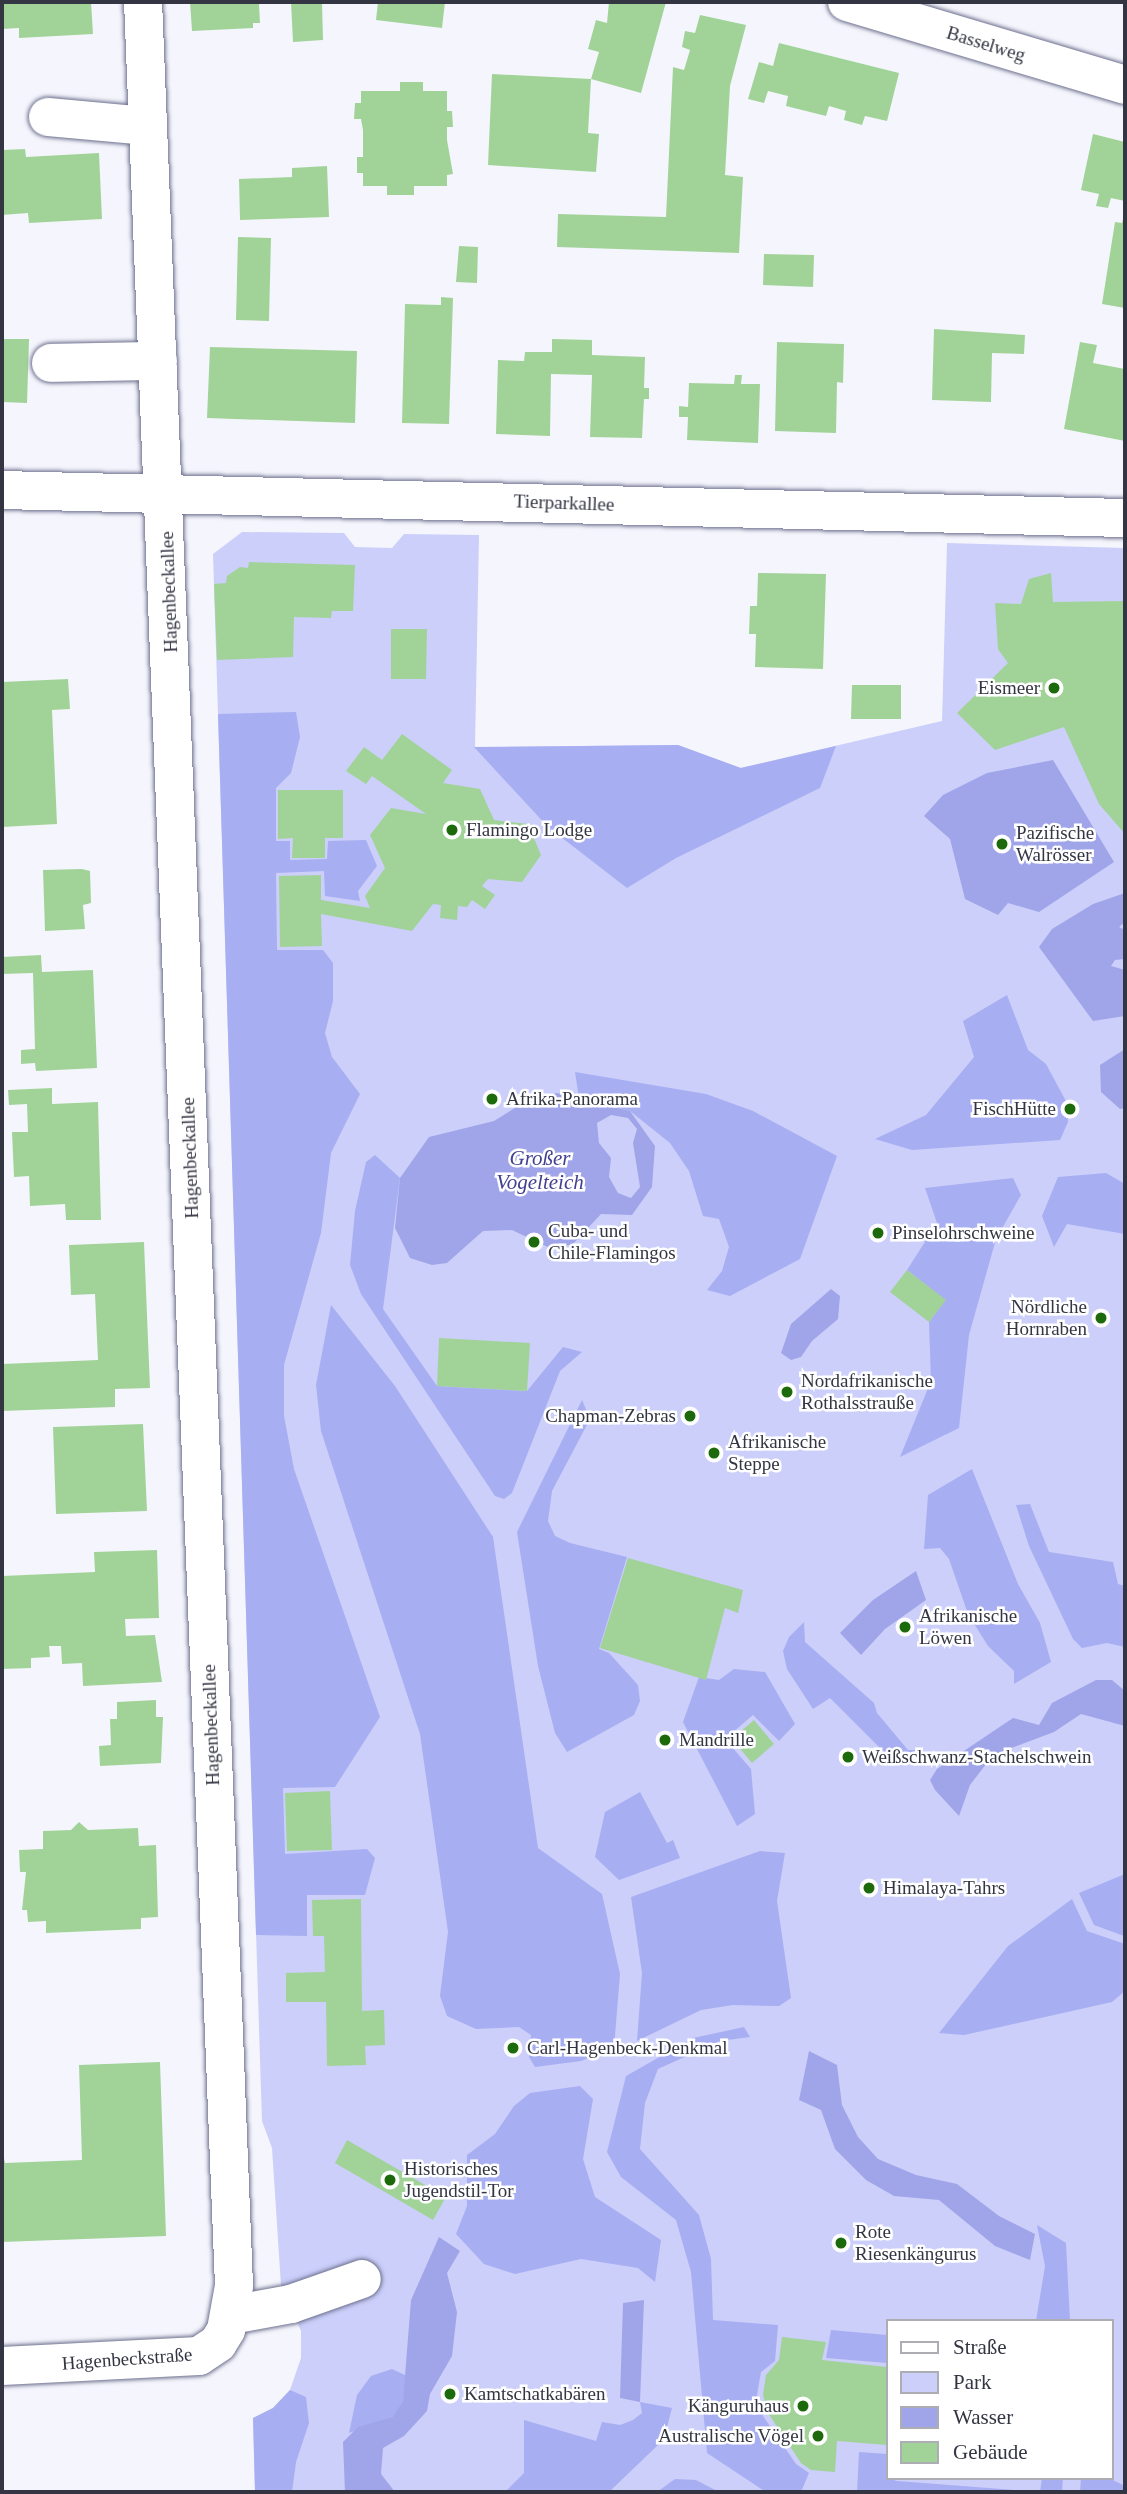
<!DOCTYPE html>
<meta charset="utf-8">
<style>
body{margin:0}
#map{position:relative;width:1127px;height:2494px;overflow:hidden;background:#f5f6fd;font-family:Georgia,serif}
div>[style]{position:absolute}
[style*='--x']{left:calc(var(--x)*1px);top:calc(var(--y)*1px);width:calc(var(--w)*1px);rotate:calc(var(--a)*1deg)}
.green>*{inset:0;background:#cbcffa}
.forest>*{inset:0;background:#a8aef2}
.water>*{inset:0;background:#a0a5e9}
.building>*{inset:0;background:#a1d398}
.roads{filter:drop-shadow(0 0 2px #6d708e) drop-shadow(0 0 2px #6d708e)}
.minor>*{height:38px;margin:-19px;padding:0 19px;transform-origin:19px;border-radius:19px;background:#fff}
.dots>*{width:19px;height:19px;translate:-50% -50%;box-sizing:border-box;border:4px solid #fff;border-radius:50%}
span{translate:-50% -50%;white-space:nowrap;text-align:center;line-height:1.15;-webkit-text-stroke:5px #fff;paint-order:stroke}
.street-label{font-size:19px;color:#333542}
.poi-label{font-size:19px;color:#333542}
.right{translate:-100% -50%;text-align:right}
.left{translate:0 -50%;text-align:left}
.water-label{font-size:21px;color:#424190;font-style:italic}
.frame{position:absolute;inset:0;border:4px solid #333542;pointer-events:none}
.legend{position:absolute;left:886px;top:2319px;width:228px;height:161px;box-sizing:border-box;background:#fff;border:2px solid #adaeb3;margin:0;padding:9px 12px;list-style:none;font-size:21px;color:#333542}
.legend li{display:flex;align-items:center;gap:14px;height:35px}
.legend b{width:35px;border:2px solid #adaeb3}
</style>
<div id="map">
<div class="green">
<i style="clip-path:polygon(evenodd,242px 532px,344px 533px,355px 547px,392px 548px,404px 534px,479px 535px,475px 747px,678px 745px,740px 768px,942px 721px,947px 543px,1125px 548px,1125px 2492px,255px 2492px,253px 2418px,273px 2408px,290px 2390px,301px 2358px,301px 2331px,281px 2286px,272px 2148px,262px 2121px,260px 2060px,213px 554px,242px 532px,887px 2321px,1111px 2321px,1111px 2478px,887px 2478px,887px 2321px)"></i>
</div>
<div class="forest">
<i style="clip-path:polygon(296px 712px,300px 737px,291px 773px,276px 788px,276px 841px,290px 841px,290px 860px,327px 859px,328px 841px,366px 840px,377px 866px,358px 891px,360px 901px,325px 896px,324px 871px,276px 873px,277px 950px,323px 950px,333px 963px,333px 1001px,325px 1033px,332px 1057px,360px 1094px,331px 1153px,321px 1233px,284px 1365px,284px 1416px,294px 1469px,380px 1717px,335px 1787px,283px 1788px,285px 1854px,367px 1849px,375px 1858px,365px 1895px,307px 1895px,307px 1936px,256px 1935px,218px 714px)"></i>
<i style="clip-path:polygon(678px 745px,741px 768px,836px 746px,820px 788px,676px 858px,627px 888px,548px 827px,474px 747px)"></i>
<i style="clip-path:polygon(1007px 995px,1028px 1050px,1046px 1064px,1067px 1103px,1068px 1122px,1060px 1140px,912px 1150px,875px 1139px,926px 1115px,974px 1057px,963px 1021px)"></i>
<i style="clip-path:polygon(575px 1072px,706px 1094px,753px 1111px,837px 1156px,800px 1259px,730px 1296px,707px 1290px,722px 1271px,729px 1247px,719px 1219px,703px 1216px,689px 1171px,670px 1143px,630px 1111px,579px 1098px)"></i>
<i style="clip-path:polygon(375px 1155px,400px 1178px,383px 1309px,437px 1386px,527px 1391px,563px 1347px,582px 1352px,560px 1371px,512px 1493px,504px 1499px,495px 1496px,361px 1294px,350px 1265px,355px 1211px,366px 1162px)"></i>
<i style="clip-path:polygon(1106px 1173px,1125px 1184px,1125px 1234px,1067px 1224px,1054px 1247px,1042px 1216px,1058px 1177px)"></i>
<i style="clip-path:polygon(1013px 1178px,1021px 1195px,996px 1239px,969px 1335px,959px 1428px,900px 1457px,931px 1381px,929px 1322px,945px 1300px,907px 1270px,937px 1223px,925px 1188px)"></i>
<i style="clip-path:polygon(331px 1305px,395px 1386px,493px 1537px,538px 1848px,602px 1894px,620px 1974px,614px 2048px,581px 2061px,535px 2067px,529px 2057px,531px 2035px,519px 2027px,476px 2029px,447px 2016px,440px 1996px,448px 1932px,420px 1734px,321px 1431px,316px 1385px)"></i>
<i style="clip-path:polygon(582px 1400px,590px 1419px,552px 1491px,548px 1521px,555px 1536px,570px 1543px,627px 1557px,599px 1649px,609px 1653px,638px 1685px,640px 1701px,634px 1715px,567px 1752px,555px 1733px,538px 1666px,517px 1532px)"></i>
<i style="clip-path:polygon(972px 1469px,1018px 1584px,1040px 1623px,1051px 1662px,1014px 1684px,1014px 1671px,988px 1646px,968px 1614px,949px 1559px,940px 1548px,924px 1549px,928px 1495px)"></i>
<i style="clip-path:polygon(1030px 1504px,1049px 1552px,1113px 1562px,1118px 1584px,1125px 1586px,1125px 1647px,1107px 1643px,1082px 1648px,1073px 1639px,1029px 1546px,1016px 1505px)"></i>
<i style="clip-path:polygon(804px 1622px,805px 1642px,874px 1703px,877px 1713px,908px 1750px,920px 1750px,892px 1760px,830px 1698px,813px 1709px,787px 1669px,783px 1651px,789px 1637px)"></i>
<i style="clip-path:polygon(734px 1669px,765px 1672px,795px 1724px,779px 1741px,753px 1715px,725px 1739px,751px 1769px,755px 1814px,737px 1826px,683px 1722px,699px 1677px,719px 1680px)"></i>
<i style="clip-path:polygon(640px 1792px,667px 1843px,673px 1840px,680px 1858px,619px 1880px,595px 1857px,605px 1812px)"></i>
<i style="clip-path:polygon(760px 1851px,785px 1853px,777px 1901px,791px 1998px,779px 2006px,733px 2005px,701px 2010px,637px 2041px,642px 1973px,631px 1897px)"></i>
<i style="clip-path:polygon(1125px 1874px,1125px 1936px,1124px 1936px,1094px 1925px,1079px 1893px)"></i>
<i style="clip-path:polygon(1072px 1899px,1087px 1931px,1125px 1944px,1125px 1991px,1112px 2002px,964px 2035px,939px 2033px,1008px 1946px)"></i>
<i style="clip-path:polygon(744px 2027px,750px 2037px,720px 2041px,658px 2069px,645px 2103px,640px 2149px,699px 2215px,711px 2259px,713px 2320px,778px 2325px,775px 2361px,761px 2372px,757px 2395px,763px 2416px,796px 2464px,809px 2473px,801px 2492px,766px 2492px,707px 2453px,691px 2272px,676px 2220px,621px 2177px,607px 2152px,626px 2076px,693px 2038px)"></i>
<i style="clip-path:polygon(580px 2086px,593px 2099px,583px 2159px,595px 2197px,661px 2240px,655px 2282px,638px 2268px,581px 2259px,515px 2274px,484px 2264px,456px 2234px,467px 2206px,467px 2155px,495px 2134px,514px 2106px,530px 2093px)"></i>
<i style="clip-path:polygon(1037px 2225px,1066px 2243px,1070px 2321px,1036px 2321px,1045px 2266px)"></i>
<i style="clip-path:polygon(831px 2330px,887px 2335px,887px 2363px,826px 2358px)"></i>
<i style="clip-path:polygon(392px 2369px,407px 2376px,403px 2401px,394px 2417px,349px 2433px,357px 2395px,371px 2376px)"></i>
<i style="clip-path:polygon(290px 2390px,306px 2397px,309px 2423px,296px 2462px,292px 2492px,255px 2492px,253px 2418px,273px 2408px)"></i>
<i style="clip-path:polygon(640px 2402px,672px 2408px,667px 2427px,659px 2444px,609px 2492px,505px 2492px,524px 2473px,524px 2420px,596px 2441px,602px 2422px,620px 2425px,633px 2420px,642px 2413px)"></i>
<i style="clip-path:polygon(859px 2452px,887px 2454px,887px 2478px,897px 2481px,1040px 2492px,1042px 2478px,1063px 2478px,1062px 2492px,857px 2492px)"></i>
<i style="clip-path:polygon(1081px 2478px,1109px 2478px,1125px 2486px,1125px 2492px,1080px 2492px)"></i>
<i style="clip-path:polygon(675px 2479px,696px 2480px,719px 2492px,657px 2492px)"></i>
</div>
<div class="water">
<i style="clip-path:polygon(1053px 760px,1114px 862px,1039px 912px,1008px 903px,998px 915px,965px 899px,950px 839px,924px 816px,943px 795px,987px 773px)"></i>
<i style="clip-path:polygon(1125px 893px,1125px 922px,1119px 927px,1125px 930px,1125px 959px,1115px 960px,1111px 966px,1125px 970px,1125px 1016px,1093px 1021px,1039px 947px,1052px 929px,1093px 904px)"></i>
<i style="clip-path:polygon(1125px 1049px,1125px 1108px,1120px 1109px,1101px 1092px,1100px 1065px)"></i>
<i style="clip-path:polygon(evenodd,557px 1093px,630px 1111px,655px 1146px,652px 1187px,632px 1215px,601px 1214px,573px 1244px,552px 1249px,512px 1230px,483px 1231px,447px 1263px,432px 1265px,410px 1258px,395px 1228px,400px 1178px,429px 1137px,494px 1121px,526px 1101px,557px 1093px,611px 1115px,628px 1118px,637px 1129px,633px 1143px,640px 1187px,631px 1198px,618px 1193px,609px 1177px,611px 1158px,599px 1143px,597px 1123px,611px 1115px)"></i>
<i style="clip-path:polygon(831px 1289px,840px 1296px,838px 1319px,812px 1341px,801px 1357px,791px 1360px,781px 1353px,791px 1324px)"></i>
<i style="clip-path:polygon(916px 1571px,926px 1600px,885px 1629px,861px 1655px,840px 1633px,873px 1600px)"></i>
<i style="clip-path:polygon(1096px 1680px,1112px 1680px,1125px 1691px,1125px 1726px,1081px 1714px,1054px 1732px,993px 1755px,970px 1785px,959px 1816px,935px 1790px,930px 1780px,937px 1769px,1013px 1718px,1039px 1725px,1052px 1703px)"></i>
<i style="clip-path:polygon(809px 2051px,837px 2065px,842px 2105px,858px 2137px,878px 2159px,916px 2175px,957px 2184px,999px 2216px,1035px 2234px,1030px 2260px,995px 2246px,939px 2200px,894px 2196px,866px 2180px,835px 2149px,821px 2110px,799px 2100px)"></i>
<i style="clip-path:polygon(439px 2237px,460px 2251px,447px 2273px,457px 2312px,452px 2356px,430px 2394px,427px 2411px,404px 2436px,383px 2448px,381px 2474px,395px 2492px,345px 2492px,343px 2442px,358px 2427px,393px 2417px,403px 2401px,411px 2300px)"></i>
<i style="clip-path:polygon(644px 2300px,640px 2402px,620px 2398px,623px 2303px)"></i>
</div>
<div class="building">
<i style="clip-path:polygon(2px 2px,91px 2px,93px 34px,19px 38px,19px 28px,2px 29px)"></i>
<i style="clip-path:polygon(190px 2px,259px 3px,260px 23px,253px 23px,253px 28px,192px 31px)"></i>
<i style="clip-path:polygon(291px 2px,322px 2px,323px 40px,293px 42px)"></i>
<i style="clip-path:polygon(378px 2px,445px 2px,442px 28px,376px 20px)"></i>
<i style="clip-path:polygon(609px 2px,666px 2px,641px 93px,591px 79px,599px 52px,588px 49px,596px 20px,607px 23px)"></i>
<i style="clip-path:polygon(700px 15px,746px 25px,730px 86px,725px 175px,743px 177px,739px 253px,557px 247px,558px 214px,666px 217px,673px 67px,684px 70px,690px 50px,682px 47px,685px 31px,695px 33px)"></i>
<i style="clip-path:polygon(779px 43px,899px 73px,887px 121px,865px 116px,862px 125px,844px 120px,846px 111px,829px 106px,826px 116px,786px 106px,788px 96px,768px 91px,764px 103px,748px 99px,759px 62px,773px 66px)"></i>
<i style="clip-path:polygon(492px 74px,591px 79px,588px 133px,599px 134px,596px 172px,488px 165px)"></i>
<i style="clip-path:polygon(400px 82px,423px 82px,423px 91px,447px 91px,447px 111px,452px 111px,453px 127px,447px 127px,447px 140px,453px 174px,447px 175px,447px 186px,414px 186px,414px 195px,387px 195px,387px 186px,363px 186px,363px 173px,357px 173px,357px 157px,363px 157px,363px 130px,361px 119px,354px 119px,355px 103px,361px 103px,361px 91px,400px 91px)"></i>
<i style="clip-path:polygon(1093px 134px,1125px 142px,1125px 201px,1111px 198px,1108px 208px,1096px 206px,1099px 194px,1081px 190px)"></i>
<i style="clip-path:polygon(25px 149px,26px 157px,99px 153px,102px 219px,29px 223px,28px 213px,2px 215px,2px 150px)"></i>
<i style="clip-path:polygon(327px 166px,329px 217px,240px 220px,239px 179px,292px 177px,292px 168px)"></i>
<i style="clip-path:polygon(1125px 211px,1125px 308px,1102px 304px,1115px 222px,1122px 223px)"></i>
<i style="clip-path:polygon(238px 237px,271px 238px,269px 321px,236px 320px)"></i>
<i style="clip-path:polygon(459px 246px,478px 247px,477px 283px,456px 282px)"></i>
<i style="clip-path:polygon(764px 254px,814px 255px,813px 287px,763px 285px)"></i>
<i style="clip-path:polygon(441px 297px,453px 298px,449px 424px,402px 423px,405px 304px,441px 305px)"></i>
<i style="clip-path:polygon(934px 329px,1025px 335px,1024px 354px,992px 353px,991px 402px,932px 400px)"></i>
<i style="clip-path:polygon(2px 339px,29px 339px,27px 403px,2px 402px)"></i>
<i style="clip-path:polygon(552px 339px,592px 340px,592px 355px,645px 357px,644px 388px,649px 388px,649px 399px,644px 399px,642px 438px,590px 437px,592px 375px,551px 374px,550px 436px,496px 434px,498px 360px,524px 361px,525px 352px,552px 352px)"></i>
<i style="clip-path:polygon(777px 342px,844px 344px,843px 383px,837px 382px,836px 433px,775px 431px)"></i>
<i style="clip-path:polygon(1080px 342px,1097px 345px,1093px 363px,1125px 369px,1125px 441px,1064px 429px)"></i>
<i style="clip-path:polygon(210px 347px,357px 351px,355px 423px,207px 418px)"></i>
<i style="clip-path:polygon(735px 375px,742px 375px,741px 384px,760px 384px,758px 443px,687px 440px,688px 417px,679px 417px,679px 406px,688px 407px,689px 383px,734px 384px)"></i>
<i style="clip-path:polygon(249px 562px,355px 565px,353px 611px,332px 611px,331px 618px,294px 617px,293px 657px,217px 660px,214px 584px,226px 583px,227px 576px,240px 567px,248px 568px)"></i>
<i style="clip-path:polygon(758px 573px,826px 574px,823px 669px,755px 667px,756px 634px,749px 634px,750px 606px,757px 606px)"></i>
<i style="clip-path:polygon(1051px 573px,1053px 602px,1125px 601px,1125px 834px,1099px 804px,1064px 727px,995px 750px,957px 713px,1008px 663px,998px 649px,995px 603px,1021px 604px,1029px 579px)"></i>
<i style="clip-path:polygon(391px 629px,427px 629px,426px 679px,391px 679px)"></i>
<i style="clip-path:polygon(68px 679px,70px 709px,52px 710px,57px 824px,2px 827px,2px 682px)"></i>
<i style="clip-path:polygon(852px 685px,901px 685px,901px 719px,851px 719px)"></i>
<i style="clip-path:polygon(402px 734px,452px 770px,443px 783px,480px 789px,494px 820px,528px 824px,541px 855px,522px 882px,488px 879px,482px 886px,495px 895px,485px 909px,472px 900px,467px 907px,458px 906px,457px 920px,440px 918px,441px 905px,433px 904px,412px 931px,321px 914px,322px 946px,280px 947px,279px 876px,321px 875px,321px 900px,370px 908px,365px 896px,385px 868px,370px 835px,391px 808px,426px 814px,372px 776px,366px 784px,346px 771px,364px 747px,382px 760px)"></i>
<i style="clip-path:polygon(278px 790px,343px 790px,343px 838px,325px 838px,325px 858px,292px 858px,293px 838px,278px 839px)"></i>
<i style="clip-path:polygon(82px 869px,90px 871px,91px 903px,83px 905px,85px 929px,45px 931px,43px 870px)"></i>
<i style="clip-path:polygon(41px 955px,42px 972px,93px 970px,97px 1068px,36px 1071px,35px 1063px,21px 1064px,21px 1050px,35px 1049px,33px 973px,2px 974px,2px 957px)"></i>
<i style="clip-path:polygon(52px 1088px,52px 1104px,98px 1102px,101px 1220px,66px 1220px,65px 1204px,30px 1206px,29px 1176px,14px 1177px,12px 1132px,28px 1132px,27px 1104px,9px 1105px,8px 1090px)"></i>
<i style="clip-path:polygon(144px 1242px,150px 1388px,115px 1389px,115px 1407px,2px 1411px,2px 1364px,98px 1360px,95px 1294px,71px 1295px,69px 1245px)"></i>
<i style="clip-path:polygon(907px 1270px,946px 1300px,929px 1322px,890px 1292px)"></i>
<i style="clip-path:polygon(439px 1338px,530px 1343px,527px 1391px,437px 1386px)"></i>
<i style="clip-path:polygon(143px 1424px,147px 1511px,56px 1514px,53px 1427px)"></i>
<i style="clip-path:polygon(157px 1550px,159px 1618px,125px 1619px,126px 1636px,155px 1635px,162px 1682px,83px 1686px,82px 1663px,62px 1664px,61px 1646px,49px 1646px,50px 1657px,31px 1658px,31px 1668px,2px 1669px,2px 1576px,95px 1572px,94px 1552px)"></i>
<i style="clip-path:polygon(628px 1558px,743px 1590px,738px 1613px,725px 1608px,706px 1680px,600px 1648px)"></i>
<i style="clip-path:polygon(156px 1700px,156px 1717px,163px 1717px,161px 1763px,100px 1766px,99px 1746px,111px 1745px,110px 1719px,117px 1719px,117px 1702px)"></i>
<i style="clip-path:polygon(754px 1720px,774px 1744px,752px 1763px,732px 1739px)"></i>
<i style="clip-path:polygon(330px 1791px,332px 1850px,287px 1851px,285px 1793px)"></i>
<i style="clip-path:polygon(79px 1822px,88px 1830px,138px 1828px,139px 1846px,156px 1845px,158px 1917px,141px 1918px,141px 1929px,46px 1933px,46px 1921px,28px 1922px,27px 1910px,22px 1910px,26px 1872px,20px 1872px,19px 1850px,43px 1849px,43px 1831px,71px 1830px)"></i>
<i style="clip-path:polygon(361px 1899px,362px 2011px,384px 2010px,385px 2045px,365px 2046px,366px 2065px,327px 2066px,326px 2002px,286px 2002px,286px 1973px,325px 1972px,324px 1936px,313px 1936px,312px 1900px)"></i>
<i style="clip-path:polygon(160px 2062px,166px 2236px,2px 2242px,2px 2149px,5px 2163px,82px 2160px,79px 2065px)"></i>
<i style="clip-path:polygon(347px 2140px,446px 2197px,433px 2220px,335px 2163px)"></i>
<i style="clip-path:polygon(782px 2337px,826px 2342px,822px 2360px,887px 2367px,887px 2445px,837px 2441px,835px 2472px,811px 2470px,801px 2463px,768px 2413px,763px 2395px,766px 2375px,779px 2360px)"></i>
</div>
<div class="roads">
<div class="minor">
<i style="--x:847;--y:2;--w:290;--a:16.6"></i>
<i style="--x:48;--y:117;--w:98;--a:5.2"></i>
<i style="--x:51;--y:363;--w:107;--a:-1.1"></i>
<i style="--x:2;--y:490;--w:1123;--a:1.43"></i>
<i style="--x:231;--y:2315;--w:61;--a:-10.4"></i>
<i style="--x:291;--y:2304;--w:75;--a:-19.4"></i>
<i style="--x:2;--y:2366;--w:197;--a:-2.9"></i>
<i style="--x:199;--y:2356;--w:23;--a:-34"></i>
<i style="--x:218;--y:2343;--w:15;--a:-58"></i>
<i style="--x:226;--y:2330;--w:45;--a:-79.7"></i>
<i style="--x:234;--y:2286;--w:2286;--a:-92.28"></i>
</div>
</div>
<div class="dots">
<i style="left:1054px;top:688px;background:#1c6a0b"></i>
<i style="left:452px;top:830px;background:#1c6a0b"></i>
<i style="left:1002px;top:844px;background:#1c6a0b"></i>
<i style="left:492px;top:1099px;background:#1c6a0b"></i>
<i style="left:1070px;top:1109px;background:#1c6a0b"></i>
<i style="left:878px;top:1233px;background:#1c6a0b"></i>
<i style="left:534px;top:1242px;background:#1c6a0b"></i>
<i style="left:1101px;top:1318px;background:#1c6a0b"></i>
<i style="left:787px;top:1392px;background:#1c6a0b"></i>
<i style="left:690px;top:1416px;background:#1c6a0b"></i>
<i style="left:714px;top:1453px;background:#1c6a0b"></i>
<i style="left:905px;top:1627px;background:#1c6a0b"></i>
<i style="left:665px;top:1740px;background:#1c6a0b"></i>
<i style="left:848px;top:1757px;background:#1c6a0b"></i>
<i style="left:869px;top:1888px;background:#1c6a0b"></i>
<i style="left:513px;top:2048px;background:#1c6a0b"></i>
<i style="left:390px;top:2180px;background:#1c6a0b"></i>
<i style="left:841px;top:2243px;background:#1c6a0b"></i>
<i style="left:450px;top:2394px;background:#1c6a0b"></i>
<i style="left:803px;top:2406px;background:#1c6a0b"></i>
<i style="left:818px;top:2436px;background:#1c6a0b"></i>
</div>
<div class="street-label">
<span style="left:986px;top:44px;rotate:17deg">Basselweg</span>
<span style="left:564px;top:503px;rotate:2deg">Tierparkallee</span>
<span style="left:169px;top:592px;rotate:-92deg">Hagenbeckallee</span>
<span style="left:190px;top:1158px;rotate:-92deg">Hagenbeckallee</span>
<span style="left:211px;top:1725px;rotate:-92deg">Hagenbeckallee</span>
<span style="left:127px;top:2359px;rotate:-4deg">Hagenbeckstraße</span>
</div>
<div class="poi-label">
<span class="right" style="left:1040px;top:688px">Eismeer</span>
<span class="left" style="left:466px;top:830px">Flamingo Lodge</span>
<span class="left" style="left:1016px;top:844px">Pazifische<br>Walrösser</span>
<span class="left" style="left:506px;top:1099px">Afrika-Panorama</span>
<span class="right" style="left:1056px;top:1109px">FischHütte</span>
<span class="left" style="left:548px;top:1242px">Cuba- und<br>Chile-Flamingos</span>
<span class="left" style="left:892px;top:1233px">Pinselohrschweine</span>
<span class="right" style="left:1087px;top:1318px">Nördliche<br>Hornraben</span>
<span class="left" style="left:801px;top:1392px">Nordafrikanische<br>Rothalsstrauße</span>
<span class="right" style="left:676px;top:1416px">Chapman-Zebras</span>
<span class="left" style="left:728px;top:1453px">Afrikanische<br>Steppe</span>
<span class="left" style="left:919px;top:1627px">Afrikanische<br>Löwen</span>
<span class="left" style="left:679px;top:1740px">Mandrille</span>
<span class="left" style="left:862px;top:1757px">Weißschwanz-Stachelschwein</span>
<span class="left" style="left:883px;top:1888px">Himalaya-Tahrs</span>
<span class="left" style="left:527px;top:2048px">Carl-Hagenbeck-Denkmal</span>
<span class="left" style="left:404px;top:2180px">Historisches<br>Jugendstil-Tor</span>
<span class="left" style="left:855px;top:2243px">Rote<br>Riesenkängurus</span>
<span class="left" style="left:464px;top:2394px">Kamtschatkabären</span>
<span class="right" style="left:789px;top:2406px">Känguruhaus</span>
<span class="right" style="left:804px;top:2436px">Australische Vögel</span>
</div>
<div class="water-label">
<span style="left:540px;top:1170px">Großer<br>Vogelteich</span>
</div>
<div class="frame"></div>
<ul class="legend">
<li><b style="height:9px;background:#fff"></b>Straße</li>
<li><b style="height:19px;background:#cbcffa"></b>Park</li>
<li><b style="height:19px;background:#a0a5e9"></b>Wasser</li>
<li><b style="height:19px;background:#a1d398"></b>Gebäude</li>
</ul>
</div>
